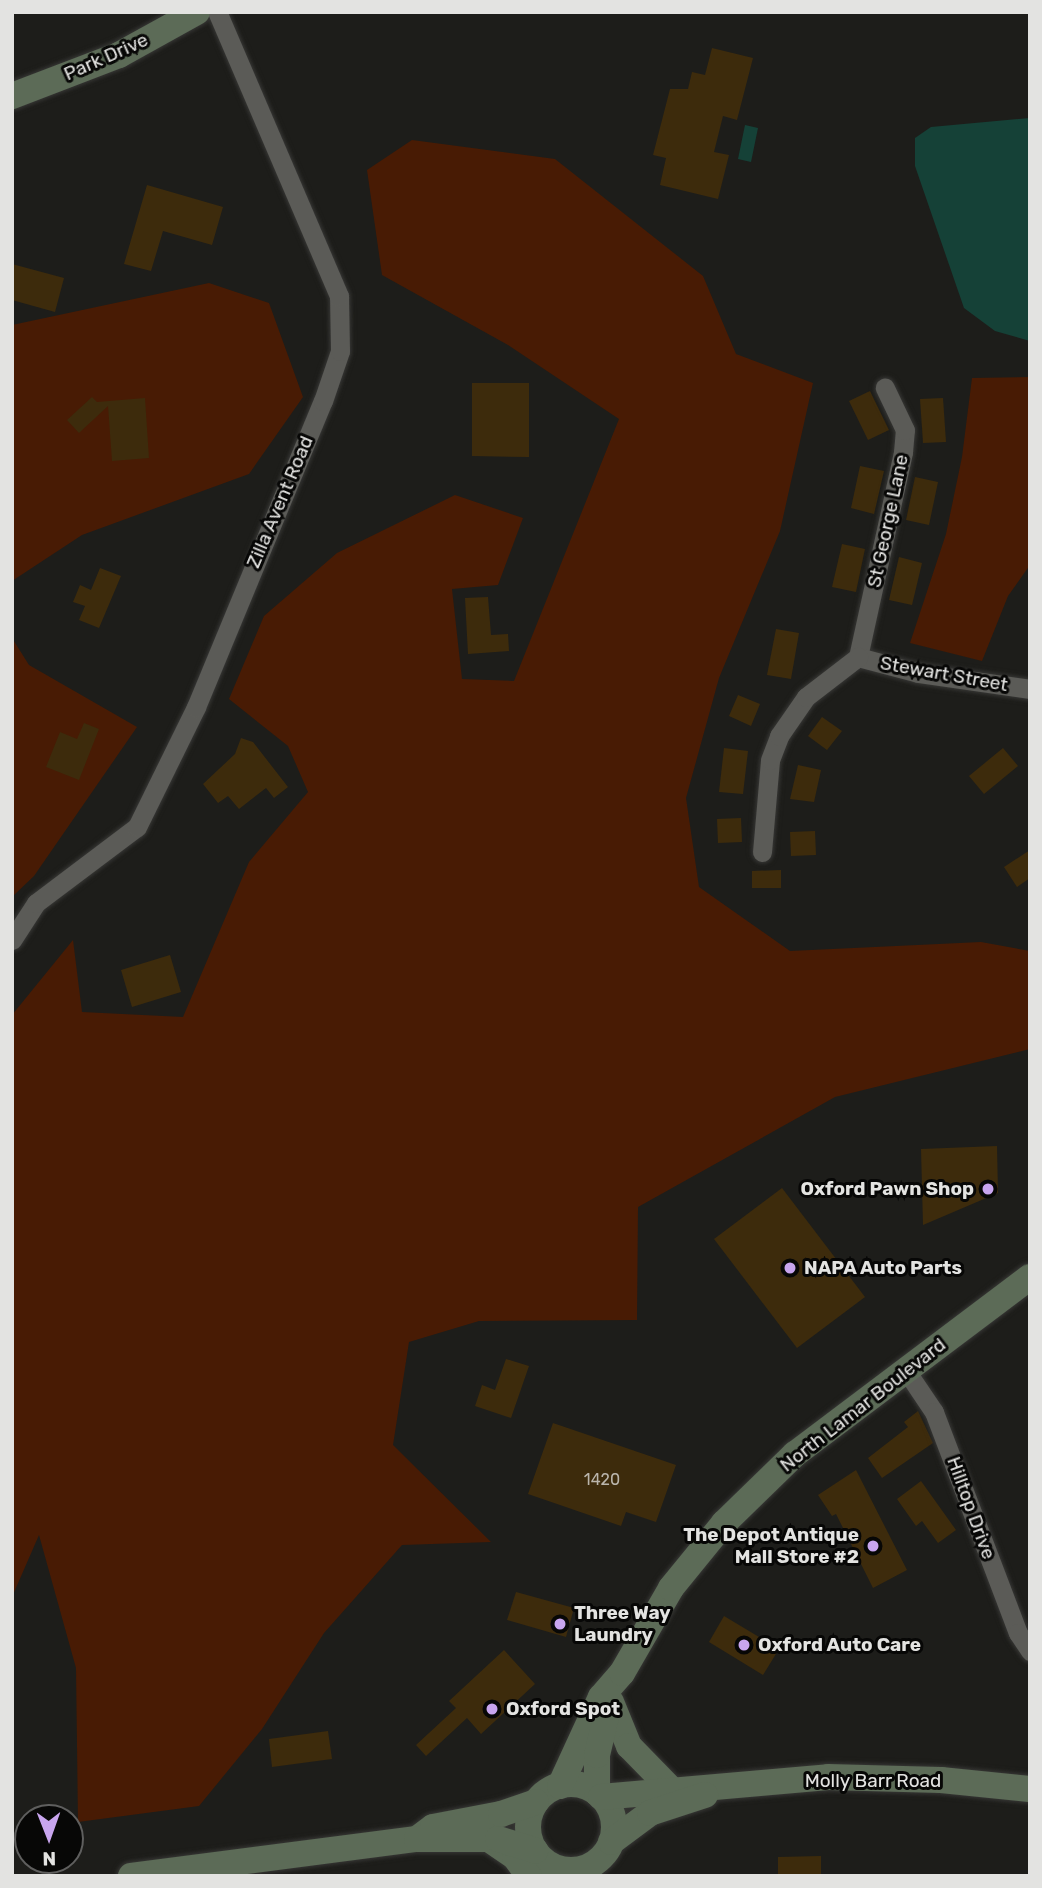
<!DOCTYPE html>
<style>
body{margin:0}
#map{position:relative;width:1042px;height:1888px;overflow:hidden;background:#1d1d1a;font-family:Rubik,sans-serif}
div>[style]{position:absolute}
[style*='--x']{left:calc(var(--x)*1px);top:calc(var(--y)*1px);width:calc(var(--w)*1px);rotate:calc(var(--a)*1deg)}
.green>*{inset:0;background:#481b04}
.water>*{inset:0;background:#154137}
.building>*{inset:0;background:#3d2b0c}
.roads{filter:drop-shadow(0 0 2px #373735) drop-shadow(0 0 2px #373735)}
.street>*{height:19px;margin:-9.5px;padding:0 9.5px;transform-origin:9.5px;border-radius:9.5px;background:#5b5b57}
.secondary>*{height:26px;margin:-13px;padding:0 13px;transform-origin:13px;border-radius:13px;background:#5c6b57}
.secondary>.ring{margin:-13px;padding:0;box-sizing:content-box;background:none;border:26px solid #5c6b57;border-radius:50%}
.dots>*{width:19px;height:19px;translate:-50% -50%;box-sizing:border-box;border:4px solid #070706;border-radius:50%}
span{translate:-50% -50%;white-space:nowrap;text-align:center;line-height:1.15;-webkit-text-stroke:6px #070706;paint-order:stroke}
.number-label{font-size:16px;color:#bab5ac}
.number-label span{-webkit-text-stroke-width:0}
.street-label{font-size:19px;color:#e3e3e1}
.poi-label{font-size:19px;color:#e3e3e1;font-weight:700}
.right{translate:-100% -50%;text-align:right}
.left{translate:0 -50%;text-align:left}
.frame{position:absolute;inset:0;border:14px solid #e3e3e1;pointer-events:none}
.north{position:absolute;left:14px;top:1804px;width:70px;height:70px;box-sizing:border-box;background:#070706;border:2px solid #5f5f5e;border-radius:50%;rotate:179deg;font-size:19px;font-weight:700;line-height:28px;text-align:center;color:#e3e3e1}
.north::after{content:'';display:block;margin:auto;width:24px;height:32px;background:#c8a5ee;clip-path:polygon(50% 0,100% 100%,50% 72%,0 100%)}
</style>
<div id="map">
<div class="green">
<i style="clip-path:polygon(412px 140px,555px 159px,703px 276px,736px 354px,813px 383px,780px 531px,719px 678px,686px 798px,699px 887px,790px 951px,981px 942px,1030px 951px,1030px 1049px,835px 1097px,638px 1207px,637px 1320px,479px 1321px,409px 1342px,393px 1445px,491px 1542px,402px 1545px,324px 1633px,262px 1729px,199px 1806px,78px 1822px,76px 1668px,39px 1535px,12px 1597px,12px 1015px,73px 940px,82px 1012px,183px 1017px,249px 862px,308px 792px,288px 746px,229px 699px,264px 616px,337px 553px,455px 495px,523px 518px,498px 585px,452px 589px,462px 679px,514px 681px,619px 419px,508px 345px,382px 275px,367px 170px)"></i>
<i style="clip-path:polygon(209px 283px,269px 303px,303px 397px,249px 474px,82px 535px,12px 581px,12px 325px)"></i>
<i style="clip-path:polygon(1030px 377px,1030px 565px,1008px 596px,982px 661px,910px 643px,946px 534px,962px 457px,972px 378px)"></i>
<i style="clip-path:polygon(12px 638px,29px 665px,137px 727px,34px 876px,12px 897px)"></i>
</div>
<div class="water">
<i style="clip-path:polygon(1030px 118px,1030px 341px,995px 331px,964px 308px,915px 166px,915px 138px,931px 127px)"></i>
<i style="clip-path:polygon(745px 125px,758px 128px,751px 162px,738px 159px)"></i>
</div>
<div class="building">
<i style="clip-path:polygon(712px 48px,753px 58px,737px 120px,723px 116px,714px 152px,729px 155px,718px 199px,660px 185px,666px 158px,653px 155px,670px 89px,688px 89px,692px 72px,705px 75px)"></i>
<i style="clip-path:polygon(147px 185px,223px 207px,212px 245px,163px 231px,151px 271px,124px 264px)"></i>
<i style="clip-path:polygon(12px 264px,64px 278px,55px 312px,12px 300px)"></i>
<i style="clip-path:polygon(472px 383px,529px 383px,529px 457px,472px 456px)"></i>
<i style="clip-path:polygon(870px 391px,889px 430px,868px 440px,849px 401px)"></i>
<i style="clip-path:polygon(92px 397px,97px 402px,145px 398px,149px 458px,112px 461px,108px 406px,79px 433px,67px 420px)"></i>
<i style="clip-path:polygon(943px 398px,946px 442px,923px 443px,920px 399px)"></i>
<i style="clip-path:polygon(860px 466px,884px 471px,874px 514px,851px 508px)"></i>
<i style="clip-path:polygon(915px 477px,938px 482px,929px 525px,906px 520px)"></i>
<i style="clip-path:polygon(842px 544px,865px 549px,856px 592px,832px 587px)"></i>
<i style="clip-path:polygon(899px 557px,922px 563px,912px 605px,889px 600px)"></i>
<i style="clip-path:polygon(100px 568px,121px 576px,99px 628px,79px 620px,85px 606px,73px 602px,80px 585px,91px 590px)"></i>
<i style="clip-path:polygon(488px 597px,491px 635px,508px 634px,509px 651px,468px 654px,465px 598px)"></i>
<i style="clip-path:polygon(776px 629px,799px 633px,791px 679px,767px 675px)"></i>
<i style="clip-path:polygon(738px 695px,760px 704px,751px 726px,729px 716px)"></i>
<i style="clip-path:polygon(822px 717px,842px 731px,827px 750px,808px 736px)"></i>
<i style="clip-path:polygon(84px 723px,99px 729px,79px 780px,46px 767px,60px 732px,77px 739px)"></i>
<i style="clip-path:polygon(241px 738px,253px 742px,288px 787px,274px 798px,266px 788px,239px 809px,228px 796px,218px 803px,203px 784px,235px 754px)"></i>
<i style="clip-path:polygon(724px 748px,748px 751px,743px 794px,719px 792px)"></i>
<i style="clip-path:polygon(1003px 748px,1018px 766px,984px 794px,969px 776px)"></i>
<i style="clip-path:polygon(798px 765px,821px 770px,814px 802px,790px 799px)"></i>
<i style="clip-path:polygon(741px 818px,742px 842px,718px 843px,717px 819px)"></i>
<i style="clip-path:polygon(815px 831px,816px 855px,791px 856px,790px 832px)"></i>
<i style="clip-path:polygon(1030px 850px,1030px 878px,1017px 887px,1004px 867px)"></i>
<i style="clip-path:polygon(781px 870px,781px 888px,752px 888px,752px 871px)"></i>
<i style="clip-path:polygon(170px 955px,181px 992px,132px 1007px,121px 970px)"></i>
<i style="clip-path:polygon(997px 1146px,998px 1193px,923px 1225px,921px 1149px)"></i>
<i style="clip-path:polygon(782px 1188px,865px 1297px,797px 1348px,714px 1239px)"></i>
<i style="clip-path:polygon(506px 1359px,529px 1366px,511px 1418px,475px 1406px,482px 1385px,495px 1390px)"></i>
<i style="clip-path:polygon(918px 1411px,933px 1443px,882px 1478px,868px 1458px,908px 1427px,904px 1422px)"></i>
<i style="clip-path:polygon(553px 1423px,676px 1465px,656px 1522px,626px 1512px,621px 1526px,528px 1494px)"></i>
<i style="clip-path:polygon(856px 1470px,907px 1570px,873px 1588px,836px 1514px,832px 1516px,818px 1495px)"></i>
<i style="clip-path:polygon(921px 1481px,956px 1530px,938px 1543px,922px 1521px,916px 1526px,897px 1499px)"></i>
<i style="clip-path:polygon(516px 1592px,574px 1608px,566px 1637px,507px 1620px)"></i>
<i style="clip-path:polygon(724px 1616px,779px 1649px,763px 1675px,709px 1642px)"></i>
<i style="clip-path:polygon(504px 1650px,535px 1684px,481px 1734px,467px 1718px,426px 1756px,416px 1745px,456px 1708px,449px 1701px)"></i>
<i style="clip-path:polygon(328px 1731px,332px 1759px,272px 1767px,269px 1739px)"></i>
<i style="clip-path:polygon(821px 1856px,821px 1876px,778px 1876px,778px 1857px)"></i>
</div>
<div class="roads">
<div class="street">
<i style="--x:858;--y:657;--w:210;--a:-77.6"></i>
<i style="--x:903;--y:452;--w:22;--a:-85"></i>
<i style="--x:905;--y:430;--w:47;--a:-115.5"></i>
<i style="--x:858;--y:657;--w:62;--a:14.9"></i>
<i style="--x:918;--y:673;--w:113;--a:8.1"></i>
<i style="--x:762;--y:852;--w:92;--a:-85"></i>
<i style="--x:770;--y:760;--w:26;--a:-69"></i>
<i style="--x:779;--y:736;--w:47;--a:-55.3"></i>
<i style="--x:806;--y:697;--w:66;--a:-37.6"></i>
<i style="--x:12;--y:940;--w:44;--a:-57"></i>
<i style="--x:36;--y:903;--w:126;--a:-37"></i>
<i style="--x:137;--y:827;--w:134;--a:-63.8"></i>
<i style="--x:196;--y:707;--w:331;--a:-67.5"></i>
<i style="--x:323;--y:401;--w:53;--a:-71.2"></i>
<i style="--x:340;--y:351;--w:55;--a:-91"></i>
<i style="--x:339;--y:296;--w:309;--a:-113.2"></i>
<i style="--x:905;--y:1369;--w:52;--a:56"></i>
<i style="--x:934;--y:1412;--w:236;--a:69.2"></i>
<i style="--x:1018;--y:1633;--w:22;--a:56"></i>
</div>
<div class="secondary">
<i style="--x:12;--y:96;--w:115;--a:-21"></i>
<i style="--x:119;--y:55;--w:89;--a:-28.9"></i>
<i style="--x:611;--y:1702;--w:48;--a:67.8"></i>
<i style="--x:629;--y:1746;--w:59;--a:45.7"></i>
<i class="ring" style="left:528px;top:1784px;width:60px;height:60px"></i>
<i style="--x:560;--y:1786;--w:98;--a:-65.3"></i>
<i style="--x:601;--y:1697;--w:32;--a:-49"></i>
<i style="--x:622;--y:1673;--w:98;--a:-60"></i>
<i style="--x:671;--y:1588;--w:84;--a:-50.8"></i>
<i style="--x:724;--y:1523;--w:99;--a:-44.2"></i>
<i style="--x:795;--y:1454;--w:294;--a:-37"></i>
<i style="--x:597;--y:1793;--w:38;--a:-90"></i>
<i style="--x:597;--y:1755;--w:43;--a:-76.6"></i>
<i style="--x:601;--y:1797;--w:228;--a:-5"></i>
<i style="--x:828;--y:1777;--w:113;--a:1.5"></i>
<i style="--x:941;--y:1780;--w:89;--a:5.8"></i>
<i style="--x:417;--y:1839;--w:20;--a:-37"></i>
<i style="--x:433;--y:1827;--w:69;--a:-10.8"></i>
<i style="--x:501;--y:1814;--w:37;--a:-19"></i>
<i style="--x:493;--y:1842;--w:27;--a:34"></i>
<i style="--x:515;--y:1857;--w:24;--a:54"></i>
<i style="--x:611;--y:1842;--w:49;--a:-36.6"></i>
<i style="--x:650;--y:1813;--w:58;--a:-18.1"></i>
<i style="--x:131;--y:1876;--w:288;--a:-7.4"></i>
<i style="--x:417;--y:1839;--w:81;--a:0"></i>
<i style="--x:498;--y:1839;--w:39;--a:17"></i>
</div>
</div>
<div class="dots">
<i style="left:988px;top:1189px;background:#c8a5ee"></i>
<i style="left:790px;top:1268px;background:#c8a5ee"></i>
<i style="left:873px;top:1546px;background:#c8a5ee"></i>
<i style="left:560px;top:1624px;background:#c8a5ee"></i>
<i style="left:744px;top:1645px;background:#c8a5ee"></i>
<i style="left:492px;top:1709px;background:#c8a5ee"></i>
</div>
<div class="number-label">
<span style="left:602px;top:1480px">1420</span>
</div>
<div class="street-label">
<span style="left:106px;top:57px;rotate:-24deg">Park Drive</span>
<span style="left:280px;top:502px;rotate:-67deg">Zilla Avent Road</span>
<span style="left:888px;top:521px;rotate:-78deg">St George Lane</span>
<span style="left:944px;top:674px;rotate:10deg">Stewart Street</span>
<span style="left:863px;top:1405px;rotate:-38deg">North Lamar Boulevard</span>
<span style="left:971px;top:1508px;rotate:70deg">Hilltop Drive</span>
<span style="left:873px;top:1781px">Molly Barr Road</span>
</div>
<div class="poi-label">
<span class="right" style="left:974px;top:1189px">Oxford Pawn Shop</span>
<span class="left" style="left:804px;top:1268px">NAPA Auto Parts</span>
<span class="right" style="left:859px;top:1546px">The Depot Antique<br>Mall Store #2</span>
<span class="left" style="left:574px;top:1624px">Three Way<br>Laundry</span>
<span class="left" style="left:758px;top:1645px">Oxford Auto Care</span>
<span class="left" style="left:506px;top:1709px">Oxford Spot</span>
</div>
<div class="frame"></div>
<div class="north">N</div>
</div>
